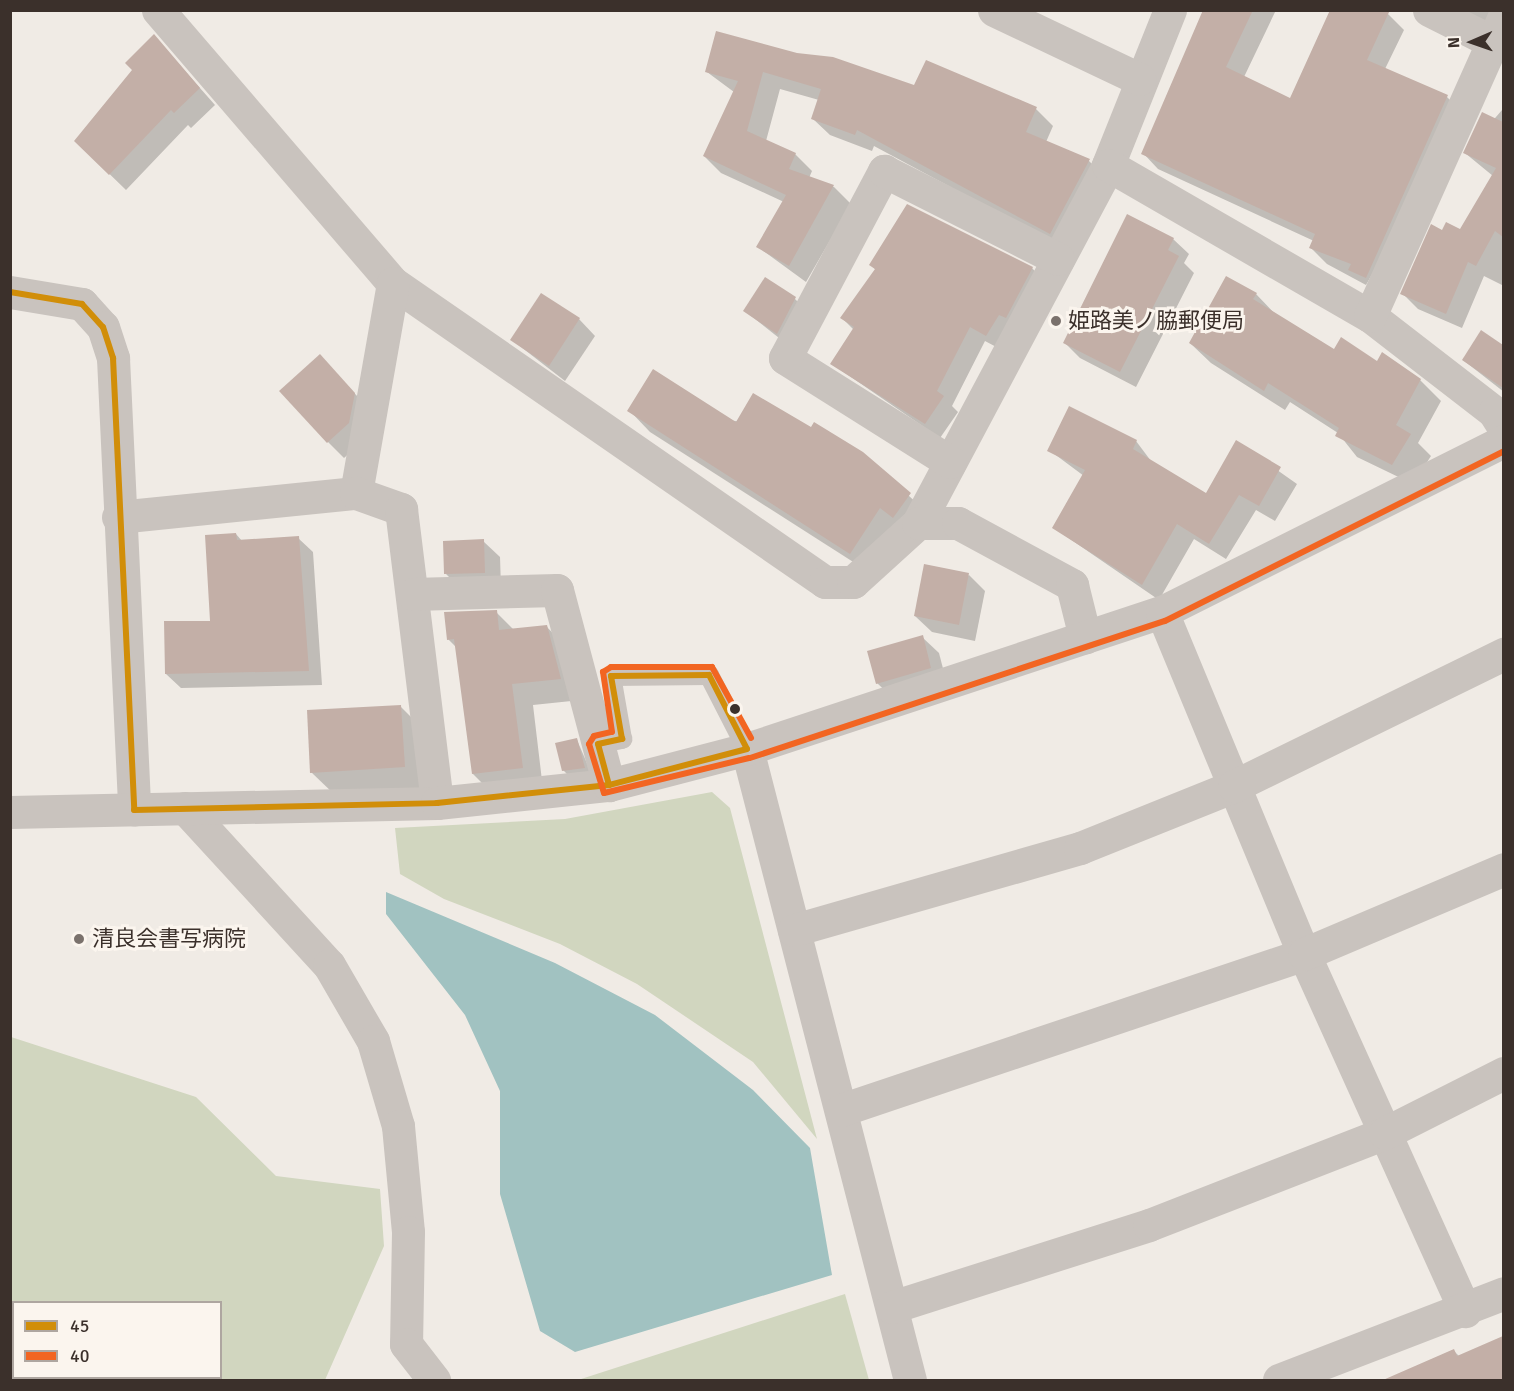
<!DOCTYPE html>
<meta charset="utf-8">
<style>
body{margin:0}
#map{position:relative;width:1514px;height:1391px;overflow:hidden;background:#f0ebe5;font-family:Signika,"Noto Sans JP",sans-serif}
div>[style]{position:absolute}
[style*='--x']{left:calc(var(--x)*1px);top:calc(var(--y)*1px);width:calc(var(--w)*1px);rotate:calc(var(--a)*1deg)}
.green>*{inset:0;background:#d1d6bf}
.water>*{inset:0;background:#a1c2c1}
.shadow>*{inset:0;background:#0003}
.building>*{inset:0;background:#c3afa7}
.lane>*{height:20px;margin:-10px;padding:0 10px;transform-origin:10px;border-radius:10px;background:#c9c3be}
.street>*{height:33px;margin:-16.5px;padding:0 16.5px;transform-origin:16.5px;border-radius:16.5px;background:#c9c3be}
.bus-1>*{height:6px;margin:-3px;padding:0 3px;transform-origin:3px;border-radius:3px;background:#d18e09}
.bus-2>*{height:6px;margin:-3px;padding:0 3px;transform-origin:3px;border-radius:3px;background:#f26522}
.dots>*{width:16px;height:16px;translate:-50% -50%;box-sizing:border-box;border:3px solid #fbf5ee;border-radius:50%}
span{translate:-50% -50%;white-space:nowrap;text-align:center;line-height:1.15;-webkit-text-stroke:6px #fbf5ee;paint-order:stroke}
.poi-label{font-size:22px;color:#3b302b}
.left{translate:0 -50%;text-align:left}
.frame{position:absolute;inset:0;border:12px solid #3b302b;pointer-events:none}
.legend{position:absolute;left:12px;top:1301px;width:210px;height:78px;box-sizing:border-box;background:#fbf5ee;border:2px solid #aea6a0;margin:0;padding:8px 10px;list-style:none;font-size:18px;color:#3b302b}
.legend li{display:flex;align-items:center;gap:12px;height:30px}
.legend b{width:30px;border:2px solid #aea6a0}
.north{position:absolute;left:1442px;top:12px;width:60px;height:60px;-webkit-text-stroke:4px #fbf5ee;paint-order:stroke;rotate:268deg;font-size:16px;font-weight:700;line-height:24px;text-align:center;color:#3b302b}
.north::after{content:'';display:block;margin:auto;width:21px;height:27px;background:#3b302b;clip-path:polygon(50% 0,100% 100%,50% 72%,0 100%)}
</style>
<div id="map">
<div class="green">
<i style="clip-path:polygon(712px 792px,730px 808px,817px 1139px,753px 1062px,637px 984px,560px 944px,444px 899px,400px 874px,395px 828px,565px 819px)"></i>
<i style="clip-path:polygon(evenodd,11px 1037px,196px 1097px,276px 1176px,380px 1189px,384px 1246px,325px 1380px,11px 1380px,11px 1037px,14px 1302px,220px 1302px,220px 1378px,14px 1378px,14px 1302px)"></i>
<i style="clip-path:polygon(845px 1294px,869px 1380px,578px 1380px)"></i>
</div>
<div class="water">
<i style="clip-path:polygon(386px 892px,555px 963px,655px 1015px,753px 1090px,810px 1148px,832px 1275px,575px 1352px,540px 1331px,500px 1194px,500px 1091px,465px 1015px,386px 914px)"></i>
</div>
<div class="shadow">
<i style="clip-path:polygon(1209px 10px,1276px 10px,1244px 77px,1290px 100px,1388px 14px,1404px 30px,1385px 69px,1447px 97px,1463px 113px,1366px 285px,1327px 264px,1311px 248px,1314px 241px,1158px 169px,1143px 153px)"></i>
<i style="clip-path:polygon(1459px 10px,1504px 10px,1500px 31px)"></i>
<i style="clip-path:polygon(717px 33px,915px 87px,1036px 109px,1053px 126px,1046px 142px,1089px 161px,1106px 178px,1068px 250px,874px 146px,872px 151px,830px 135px,812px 118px,819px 100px,780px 89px,766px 141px,795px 154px,812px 171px,809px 178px,834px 187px,851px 204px,806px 282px,758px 247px,784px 202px,721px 173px,704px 156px,734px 92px,707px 72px)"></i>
<i style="clip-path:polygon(154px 36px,215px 105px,191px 128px,188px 125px,126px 190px,92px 157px)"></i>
<i style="clip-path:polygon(1502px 110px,1504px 286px,1484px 276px,1462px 328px,1418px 309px,1402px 293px,1443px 232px,1460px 231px,1493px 176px,1465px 153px)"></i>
<i style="clip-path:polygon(1173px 239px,1189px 254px,1184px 263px,1194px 273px,1136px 387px,1080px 358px,1065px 343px)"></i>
<i style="clip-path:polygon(871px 265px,1032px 268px,1046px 283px,1002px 350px,985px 341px,952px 406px,958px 412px,940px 438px,832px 364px,854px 330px,842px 318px,876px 270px)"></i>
<i style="clip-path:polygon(1256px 294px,1276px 315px,1334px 351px,1420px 380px,1441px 401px,1418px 443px,1431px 456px,1413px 484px,1357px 457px,1338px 433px,1290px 402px,1285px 410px,1211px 363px,1190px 343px)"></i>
<i style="clip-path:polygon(795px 299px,811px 315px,793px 349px,745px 311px)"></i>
<i style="clip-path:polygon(579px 319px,595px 336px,565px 381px,512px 340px)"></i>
<i style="clip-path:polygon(1481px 332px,1504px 347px,1504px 392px,1463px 360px)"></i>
<i style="clip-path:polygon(320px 356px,370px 410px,365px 439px,344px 458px,328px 442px)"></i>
<i style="clip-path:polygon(629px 410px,812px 429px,862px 453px,931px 516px,872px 574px,650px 432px)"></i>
<i style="clip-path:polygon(1136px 441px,1151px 461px,1206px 495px,1237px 442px,1297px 484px,1275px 521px,1256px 510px,1226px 559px,1194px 539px,1159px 600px,1054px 528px,1084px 476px,1049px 450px)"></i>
<i style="clip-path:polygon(236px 534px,242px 541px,298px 538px,313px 552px,322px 685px,181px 688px,166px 674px,211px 622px)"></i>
<i style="clip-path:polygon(483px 541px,500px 557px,501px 589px,462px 590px,446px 574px)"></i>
<i style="clip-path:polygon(969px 575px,985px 591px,975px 641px,932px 632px,915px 616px)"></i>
<i style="clip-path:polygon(496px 612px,514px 630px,546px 626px,567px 648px,581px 700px,533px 705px,543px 789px,494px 795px,473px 774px,457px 648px,448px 639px)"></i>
<i style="clip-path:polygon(922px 637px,939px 653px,947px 684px,894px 699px,877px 683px)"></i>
<i style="clip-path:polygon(401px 707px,425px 731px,428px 791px,336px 796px,311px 772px)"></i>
<i style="clip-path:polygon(577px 740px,592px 775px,571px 778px,563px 770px)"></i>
<i style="clip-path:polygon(1504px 1337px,1504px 1380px,1386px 1380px,1453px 1350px,1460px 1357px)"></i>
</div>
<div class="building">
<i style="clip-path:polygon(1203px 10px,1253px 10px,1226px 67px,1290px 98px,1330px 10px,1390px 10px,1367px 60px,1448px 95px,1366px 278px,1348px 270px,1351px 264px,1309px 248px,1315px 234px,1141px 154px)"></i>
<i style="clip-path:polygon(716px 31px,797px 53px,833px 57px,914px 85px,926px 60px,1037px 107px,1026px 132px,1090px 159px,1050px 234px,857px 130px,855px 135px,811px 119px,821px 89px,763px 72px,747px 131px,796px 153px,789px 169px,834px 185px,789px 266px,756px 247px,786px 195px,703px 156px,738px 81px,705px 72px)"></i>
<i style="clip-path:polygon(154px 34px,200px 88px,174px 113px,171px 110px,109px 175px,74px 141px,132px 70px,125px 63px)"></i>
<i style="clip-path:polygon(1482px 112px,1503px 122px,1503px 237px,1495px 231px,1476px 266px,1468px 262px,1446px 314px,1400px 294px,1431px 224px,1442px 230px,1446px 222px,1460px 229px,1496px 168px,1463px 153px)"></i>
<i style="clip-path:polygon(907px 204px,1033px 267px,1006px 318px,999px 315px,986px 336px,970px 327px,937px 391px,944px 396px,925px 424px,830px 364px,854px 327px,840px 318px,875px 269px,869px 265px)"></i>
<i style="clip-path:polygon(1127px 214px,1174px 238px,1168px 250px,1179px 256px,1120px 372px,1063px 343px)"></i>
<i style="clip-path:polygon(1226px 276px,1257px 293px,1253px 299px,1334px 349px,1341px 337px,1377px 361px,1382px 352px,1421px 379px,1396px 425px,1411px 434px,1392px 465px,1335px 436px,1339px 428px,1268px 383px,1264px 391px,1189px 343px)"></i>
<i style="clip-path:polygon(765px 277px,796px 297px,777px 334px,743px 311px)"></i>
<i style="clip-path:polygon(541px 293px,580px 318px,549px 366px,510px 340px)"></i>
<i style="clip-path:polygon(1481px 330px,1503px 345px,1503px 388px,1462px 360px)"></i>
<i style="clip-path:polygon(320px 354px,355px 393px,349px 423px,327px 443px,279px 391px)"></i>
<i style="clip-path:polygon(653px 369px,736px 422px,753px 393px,811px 427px,814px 422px,863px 452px,911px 493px,893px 518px,880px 508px,850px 554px,627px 411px)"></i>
<i style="clip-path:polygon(1069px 406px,1137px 440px,1133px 449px,1206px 493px,1236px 440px,1281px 467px,1259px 506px,1239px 495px,1209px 544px,1177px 524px,1142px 585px,1052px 528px,1085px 470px,1047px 451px)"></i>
<i style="clip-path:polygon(236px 533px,237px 540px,299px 536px,309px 671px,165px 674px,164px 621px,210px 621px,205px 535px)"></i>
<i style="clip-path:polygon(484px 539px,485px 573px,444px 574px,443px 541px)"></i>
<i style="clip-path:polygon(924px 564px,969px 573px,959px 625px,914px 616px)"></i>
<i style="clip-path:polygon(497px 610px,499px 630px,547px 625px,561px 679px,512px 684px,523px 768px,472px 774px,454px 639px,447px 640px,444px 612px)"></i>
<i style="clip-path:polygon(923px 635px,931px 668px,876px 684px,867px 651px)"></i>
<i style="clip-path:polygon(401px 705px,405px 767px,310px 773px,307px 710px)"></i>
<i style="clip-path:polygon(577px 738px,585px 768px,562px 771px,555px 743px)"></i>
<i style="clip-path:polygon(1503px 1336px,1503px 1380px,1383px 1380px,1454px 1349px,1457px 1356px)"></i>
</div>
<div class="lane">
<i style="--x:598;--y:744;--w:25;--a:-12"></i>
<i style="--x:622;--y:739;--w:64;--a:-99.9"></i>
<i style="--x:611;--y:676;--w:98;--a:-0.6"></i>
<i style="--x:709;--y:675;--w:83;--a:62.8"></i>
</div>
<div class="street">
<i style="--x:158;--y:10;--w:360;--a:49.3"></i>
<i style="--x:393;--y:283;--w:525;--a:34.69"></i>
<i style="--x:825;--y:582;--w:28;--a:0"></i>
<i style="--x:853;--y:582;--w:88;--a:-42.2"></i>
<i style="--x:918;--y:523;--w:405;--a:-62"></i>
<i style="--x:1108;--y:165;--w:167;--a:-68.2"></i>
<i style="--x:994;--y:10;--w:161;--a:25.4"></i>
<i style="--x:1429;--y:10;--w:69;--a:26.6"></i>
<i style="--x:1108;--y:165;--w:302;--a:30"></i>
<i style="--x:1370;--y:316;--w:157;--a:37.7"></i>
<i style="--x:1494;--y:412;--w:19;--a:58"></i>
<i style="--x:10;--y:292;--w:73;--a:9.5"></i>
<i style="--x:82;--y:304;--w:31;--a:48"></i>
<i style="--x:103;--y:327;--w:33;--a:72"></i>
<i style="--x:113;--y:358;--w:452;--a:87.3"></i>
<i style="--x:1370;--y:316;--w:329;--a:-65.9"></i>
<i style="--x:950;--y:462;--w:195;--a:-147.8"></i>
<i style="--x:785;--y:358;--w:212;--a:-62.1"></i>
<i style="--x:884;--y:171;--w:195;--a:26.8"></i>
<i style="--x:356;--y:493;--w:213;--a:-80"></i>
<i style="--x:118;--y:517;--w:239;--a:-5.8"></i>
<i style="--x:356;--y:493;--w:48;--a:19.6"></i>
<i style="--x:401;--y:509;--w:296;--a:83"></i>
<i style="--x:918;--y:523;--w:40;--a:0"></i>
<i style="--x:958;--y:523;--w:130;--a:28.5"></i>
<i style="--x:1072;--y:585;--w:54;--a:76"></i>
<i style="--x:413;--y:594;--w:144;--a:-1.6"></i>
<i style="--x:557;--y:590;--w:202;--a:75.1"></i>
<i style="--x:1162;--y:612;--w:370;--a:67.5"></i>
<i style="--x:1304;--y:954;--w:392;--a:65.7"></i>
<i style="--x:747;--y:749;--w:652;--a:75.52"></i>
<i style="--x:185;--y:808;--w:213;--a:47.5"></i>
<i style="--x:329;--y:965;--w:88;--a:59.9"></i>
<i style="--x:373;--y:1041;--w:89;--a:73.6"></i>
<i style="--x:398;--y:1126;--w:106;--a:84.6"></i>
<i style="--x:408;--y:1232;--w:112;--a:91"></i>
<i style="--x:406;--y:1344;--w:46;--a:52.1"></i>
<i style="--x:10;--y:812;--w:427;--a:-1.2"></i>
<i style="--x:437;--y:803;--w:173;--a:-6"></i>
<i style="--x:609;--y:785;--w:143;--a:-14.6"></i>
<i style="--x:747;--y:749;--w:437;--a:-18.3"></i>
<i style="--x:1162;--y:612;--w:382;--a:-26.6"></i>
<i style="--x:794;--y:930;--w:298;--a:-16"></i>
<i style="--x:1080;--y:848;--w:166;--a:-21.9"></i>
<i style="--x:1234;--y:786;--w:301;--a:-26.1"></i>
<i style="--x:841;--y:1110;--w:489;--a:-18.6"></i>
<i style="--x:1304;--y:954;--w:217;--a:-23"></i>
<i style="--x:892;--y:1307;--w:270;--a:-17.7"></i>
<i style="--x:1149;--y:1225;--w:253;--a:-21.3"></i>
<i style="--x:1385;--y:1133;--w:133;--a:-26.8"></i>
<i style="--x:1279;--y:1380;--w:241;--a:-21.1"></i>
</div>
<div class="bus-1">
<i style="--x:10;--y:292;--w:73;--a:9.5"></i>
<i style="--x:82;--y:304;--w:31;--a:48"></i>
<i style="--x:103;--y:327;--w:33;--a:72"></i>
<i style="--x:113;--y:358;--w:452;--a:87.3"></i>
<i style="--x:709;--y:675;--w:83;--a:62.8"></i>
<i style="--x:747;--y:749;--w:143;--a:165.4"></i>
<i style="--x:609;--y:785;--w:42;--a:-105"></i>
<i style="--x:598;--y:744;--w:25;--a:-12"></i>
<i style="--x:622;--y:739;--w:64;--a:-99.9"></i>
<i style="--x:611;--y:676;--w:98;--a:-0.6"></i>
<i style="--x:134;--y:810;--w:303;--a:-1.3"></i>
<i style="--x:437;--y:803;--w:173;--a:-6"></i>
</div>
<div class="bus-2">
<i style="--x:749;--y:758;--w:149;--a:166.4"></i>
<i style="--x:604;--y:793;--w:51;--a:-107"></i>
<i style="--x:589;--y:744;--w:9;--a:-58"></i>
<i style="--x:594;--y:736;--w:18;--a:-13"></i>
<i style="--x:612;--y:732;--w:61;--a:-98.5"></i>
<i style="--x:603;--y:672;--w:9;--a:-32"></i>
<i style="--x:611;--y:667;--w:101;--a:0"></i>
<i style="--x:712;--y:667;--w:81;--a:61.2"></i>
<i style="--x:750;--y:758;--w:437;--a:-18.3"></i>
<i style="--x:1165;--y:621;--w:379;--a:-26.6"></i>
</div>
<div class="dots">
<i style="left:1056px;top:321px;background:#7a716c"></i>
<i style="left:735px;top:709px;background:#3b302b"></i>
<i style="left:79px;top:939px;background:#7a716c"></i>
</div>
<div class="poi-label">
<span class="left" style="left:1068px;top:321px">姫路美ノ脇郵便局</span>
<span class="left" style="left:92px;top:939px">清良会書写病院</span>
</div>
<div class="frame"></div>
<ul class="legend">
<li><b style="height:8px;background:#d18e09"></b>45</li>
<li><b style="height:8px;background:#f26522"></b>40</li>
</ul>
<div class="north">N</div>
</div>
